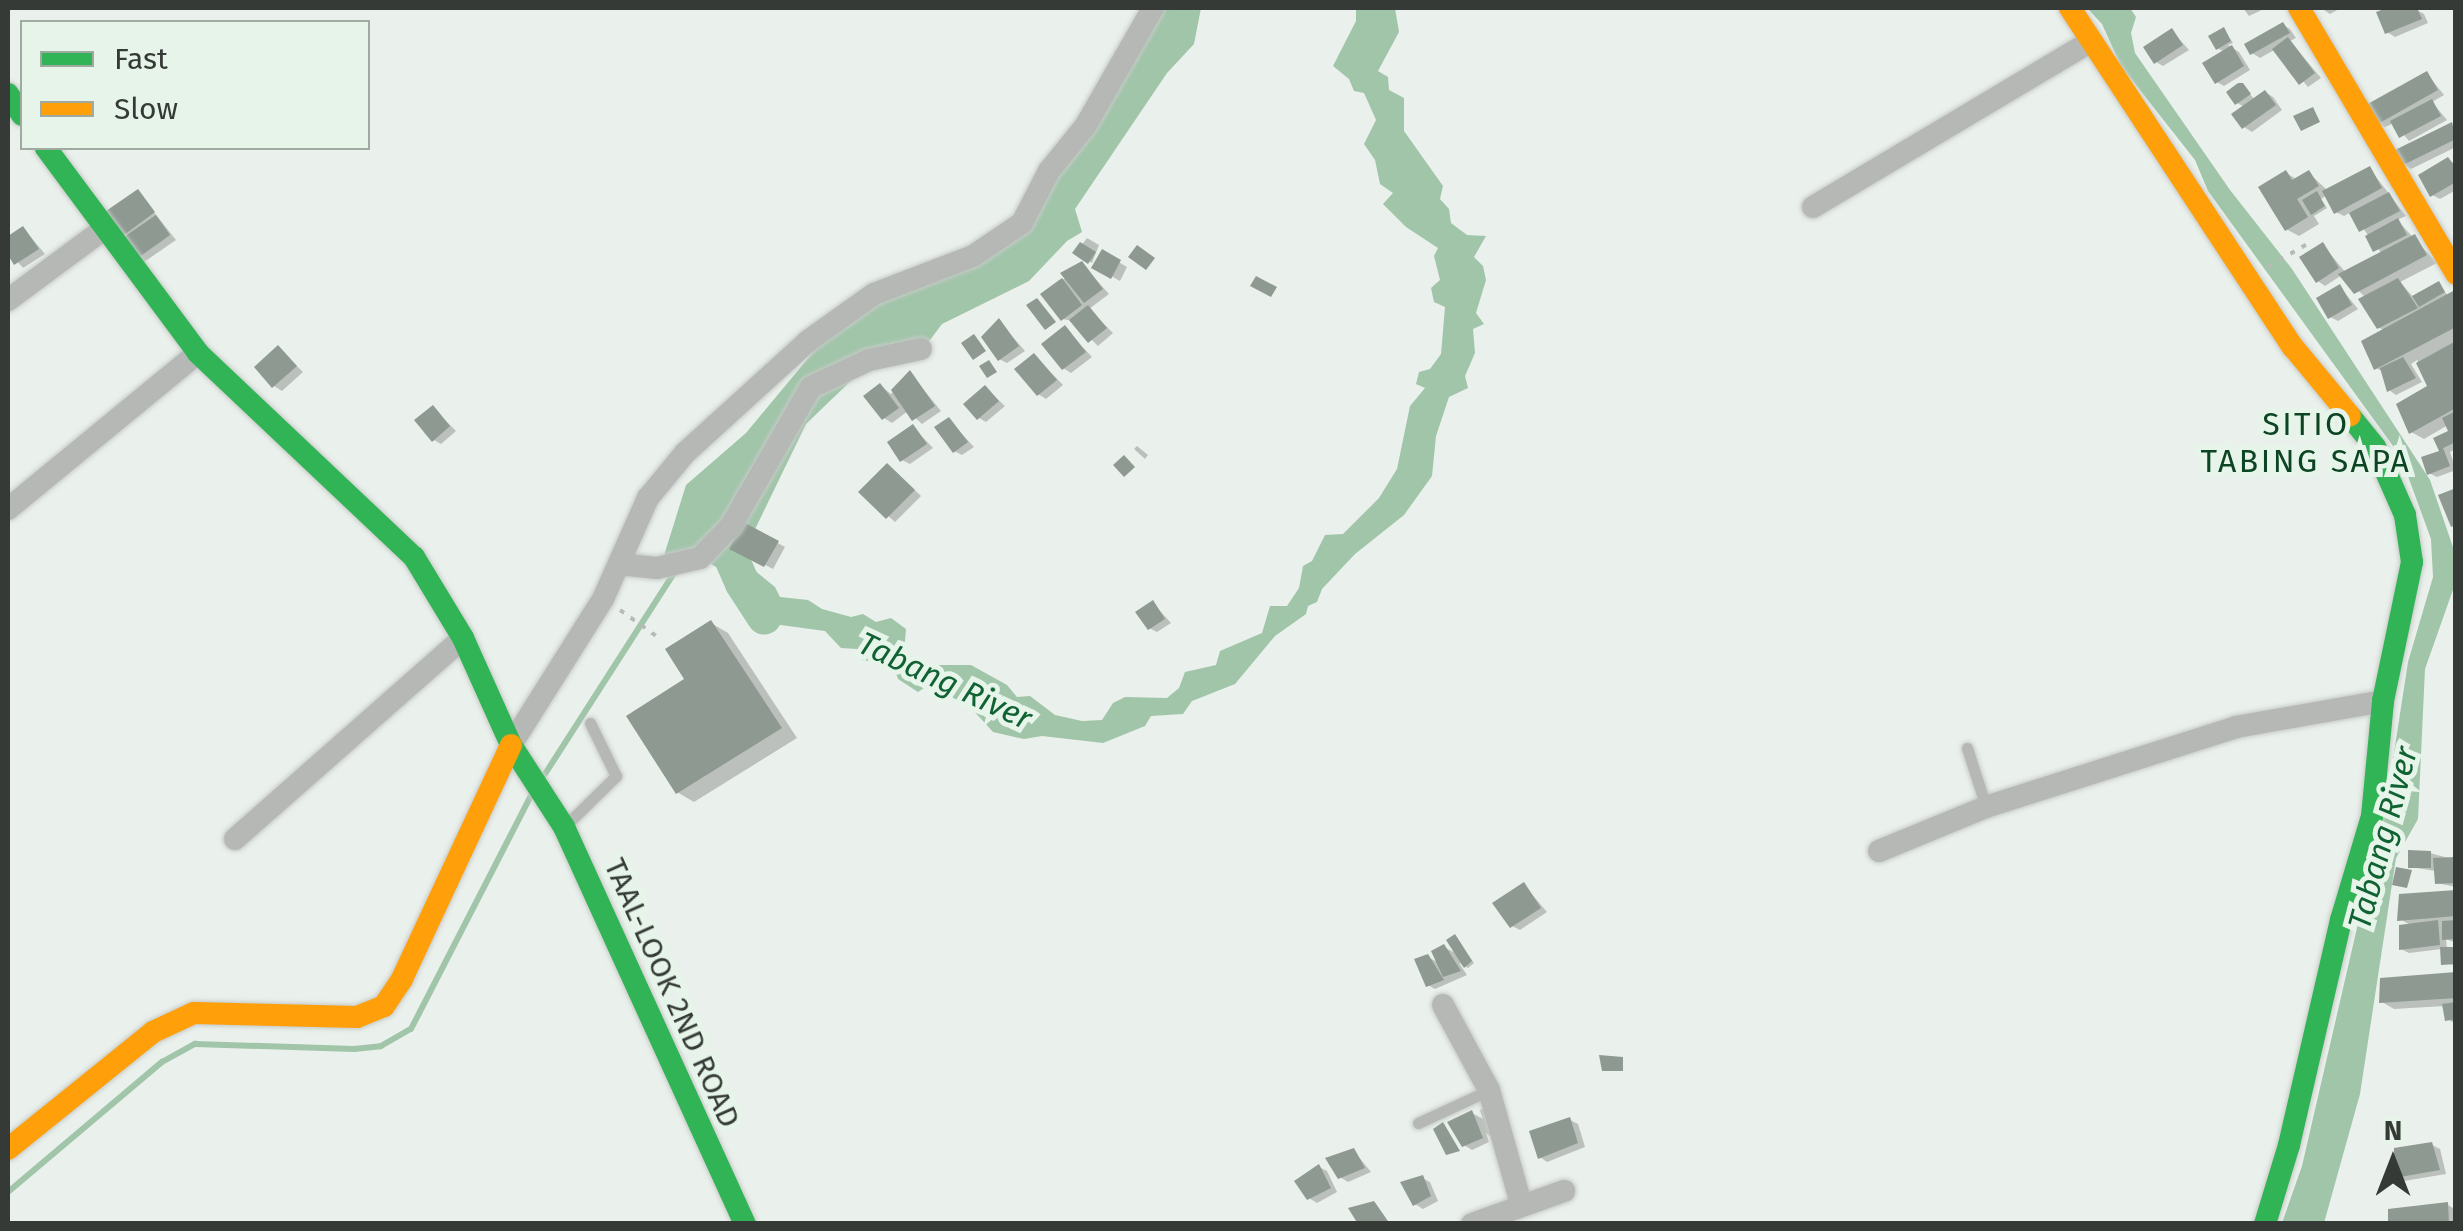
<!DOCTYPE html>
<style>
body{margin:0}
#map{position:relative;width:2463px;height:1231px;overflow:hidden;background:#eaf0eb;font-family:"Fira Sans",sans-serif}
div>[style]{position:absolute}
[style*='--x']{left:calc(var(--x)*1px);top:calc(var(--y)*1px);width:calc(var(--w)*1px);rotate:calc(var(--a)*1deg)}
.water>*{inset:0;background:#a0c5a9}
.shadow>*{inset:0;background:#0003}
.stream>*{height:6px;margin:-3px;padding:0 3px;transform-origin:3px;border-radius:3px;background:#a0c5a9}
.river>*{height:35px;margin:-17.5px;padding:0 17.5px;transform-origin:17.5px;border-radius:17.5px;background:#a0c5a9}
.building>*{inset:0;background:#8d9991}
.path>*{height:4px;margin-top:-2px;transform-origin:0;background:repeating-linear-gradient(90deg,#b8bab8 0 5px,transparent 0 13px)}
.roads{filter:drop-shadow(0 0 2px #c7cbc8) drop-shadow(0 0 2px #c7cbc8)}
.lane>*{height:11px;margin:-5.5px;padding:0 5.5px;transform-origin:5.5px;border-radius:5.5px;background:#b5b8b5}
.street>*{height:22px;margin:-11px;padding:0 11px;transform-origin:11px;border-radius:11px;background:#b5b8b5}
.fast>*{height:22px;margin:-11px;padding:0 11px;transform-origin:11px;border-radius:11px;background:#30b455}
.slow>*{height:22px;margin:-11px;padding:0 11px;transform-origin:11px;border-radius:11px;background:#ff9f0a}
span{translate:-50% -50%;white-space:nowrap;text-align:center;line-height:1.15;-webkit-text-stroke:10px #e6f4e9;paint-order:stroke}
.street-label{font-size:30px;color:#353a36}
.neighbourhood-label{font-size:32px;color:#0d4423;letter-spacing:2.5px}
.water-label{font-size:32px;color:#106233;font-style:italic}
.frame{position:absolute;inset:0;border:10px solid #353a36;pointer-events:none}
.legend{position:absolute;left:20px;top:20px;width:350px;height:130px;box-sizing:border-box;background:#e6f4e9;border:2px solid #9faaa1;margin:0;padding:12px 18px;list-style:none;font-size:30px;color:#353a36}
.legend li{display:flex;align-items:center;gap:20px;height:50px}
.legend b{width:50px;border:2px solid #9faaa1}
.north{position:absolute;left:2343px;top:1111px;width:100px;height:100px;-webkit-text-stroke:8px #e6f4e9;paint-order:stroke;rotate:0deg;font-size:28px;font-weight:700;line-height:40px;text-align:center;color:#353a36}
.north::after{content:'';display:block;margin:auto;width:35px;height:45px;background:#353a36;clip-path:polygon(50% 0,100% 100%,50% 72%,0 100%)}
</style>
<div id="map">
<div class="water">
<i style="clip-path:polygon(1162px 8px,1201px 8px,1194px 44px,1167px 73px,1075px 209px,1082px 232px,1067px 241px,1029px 281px,942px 324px,930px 340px,859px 373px,806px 424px,742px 556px,716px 567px,709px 563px,662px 562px,686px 485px,746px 433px,824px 339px,883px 298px,985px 258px,1056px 179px)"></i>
<i style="clip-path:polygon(1356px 8px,1395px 8px,1399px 32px,1378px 71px,1388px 77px,1389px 90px,1404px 98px,1404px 131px,1443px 186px,1440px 199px,1449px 209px,1451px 223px,1467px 235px,1486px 236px,1474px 257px,1483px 266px,1486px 280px,1476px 313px,1484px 324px,1473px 329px,1475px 353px,1465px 376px,1468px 388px,1449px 397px,1436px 436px,1432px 476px,1404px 515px,1355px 554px,1322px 589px,1317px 602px,1308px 606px,1306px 614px,1275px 636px,1235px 684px,1192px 701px,1183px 714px,1151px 716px,1145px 726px,1103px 743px,1042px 736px,1024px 739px,993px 732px,972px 709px,930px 684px,918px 692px,898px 679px,893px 665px,862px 660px,857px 649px,841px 648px,825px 631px,766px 623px,738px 608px,732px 578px,754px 570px,775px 587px,780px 597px,808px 600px,822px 609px,851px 617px,863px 614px,876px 622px,891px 618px,906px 629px,904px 653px,929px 665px,971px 665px,1007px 685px,1017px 697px,1030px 696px,1055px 715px,1082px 721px,1102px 720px,1113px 703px,1125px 697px,1167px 698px,1179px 688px,1185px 672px,1216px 665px,1220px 651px,1262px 633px,1270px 606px,1287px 606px,1299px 588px,1303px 566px,1312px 561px,1325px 535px,1343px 534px,1379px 498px,1397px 469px,1410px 406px,1425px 388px,1416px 384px,1419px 372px,1430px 369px,1441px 354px,1445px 307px,1434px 302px,1431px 288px,1440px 280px,1434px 256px,1438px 248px,1406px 227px,1383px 204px,1393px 193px,1380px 184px,1375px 160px,1364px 144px,1376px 120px,1364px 93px,1354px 91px,1349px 79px,1333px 66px,1356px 21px)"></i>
<i style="clip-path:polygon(2087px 8px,2130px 8px,2136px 17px,2131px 33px,2135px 53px,2230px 190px,2292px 269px,2430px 480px,2455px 553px,2455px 584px,2425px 669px,2418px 819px,2396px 858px,2360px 1094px,2324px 1223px,2282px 1223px,2302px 1166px,2387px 798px,2408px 662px,2433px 577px,2431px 539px,2401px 457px,2208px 191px,2195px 160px,2121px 66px,2102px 24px)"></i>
</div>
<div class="shadow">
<i style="clip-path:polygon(2243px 8px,2266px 8px,2249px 16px)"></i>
<i style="clip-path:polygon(2321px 8px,2341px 8px,2330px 14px)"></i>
<i style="clip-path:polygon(2393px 8px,2413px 8px,2424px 14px,2428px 23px,2395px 37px,2387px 32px,2379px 13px)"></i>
<i style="clip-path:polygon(2283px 25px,2290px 29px,2296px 38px,2290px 41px,2321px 78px,2308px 87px,2276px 49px,2260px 58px,2252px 53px)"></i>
<i style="clip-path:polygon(2224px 30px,2233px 43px,2228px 45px,2239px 52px,2250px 70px,2224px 86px,2217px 82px,2225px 52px,2217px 48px)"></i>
<i style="clip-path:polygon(2172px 31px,2189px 50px,2163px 66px,2156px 62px)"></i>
<i style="clip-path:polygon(2427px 74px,2444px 95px,2432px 102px,2447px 120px,2409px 141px,2394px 123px,2385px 127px,2378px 123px)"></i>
<i style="clip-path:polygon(2243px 86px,2255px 100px,2265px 92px,2273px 97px,2282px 110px,2252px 132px,2244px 127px,2245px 107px,2237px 103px)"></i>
<i style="clip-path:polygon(2451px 125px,2456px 127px,2456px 147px,2411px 169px,2403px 164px)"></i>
<i style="clip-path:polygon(2448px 160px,2456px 164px,2456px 190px,2440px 199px,2432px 195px)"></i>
<i style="clip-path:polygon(2370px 169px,2406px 216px,2397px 220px,2437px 263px,2400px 282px,2414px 298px,2439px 284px,2448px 296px,2456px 295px,2456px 449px,2450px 452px,2456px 470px,2437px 477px,2429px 473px,2442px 452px,2436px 439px,2452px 432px,2448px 425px,2424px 439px,2411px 432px,2433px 385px,2417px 360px,2411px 364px,2422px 382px,2396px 395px,2389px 390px,2384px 372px,2376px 368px,2385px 331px,2378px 327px,2366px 298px,2342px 275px,2325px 286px,2318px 281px,2323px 245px,2346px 273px,2382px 254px,2351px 212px,2344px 216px,2336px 212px,2327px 195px,2321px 199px,2327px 208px,2314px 216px,2319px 224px,2299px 236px,2286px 229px,2286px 173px,2298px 180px,2309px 173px,2328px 191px)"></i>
<i style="clip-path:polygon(138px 192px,176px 240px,144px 262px,110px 212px)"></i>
<i style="clip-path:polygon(24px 229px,45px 254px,23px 268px,8px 251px,8px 239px)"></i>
<i style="clip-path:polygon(1087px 238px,1099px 245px,1092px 263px,1076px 253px)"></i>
<i style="clip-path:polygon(1103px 253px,1127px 267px,1120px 281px,1095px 267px)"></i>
<i style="clip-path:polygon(1082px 264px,1109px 294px,1089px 309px,1113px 333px,1098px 346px,1073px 321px,1063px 319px,1044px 295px)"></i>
<i style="clip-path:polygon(2340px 287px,2358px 309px,2338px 321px,2330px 317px)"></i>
<i style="clip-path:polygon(999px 321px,1025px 351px,1007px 363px,999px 359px)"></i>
<i style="clip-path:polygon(1065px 328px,1092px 357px,1071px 373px,1063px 368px)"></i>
<i style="clip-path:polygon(278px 348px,303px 372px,282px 391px,274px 386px)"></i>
<i style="clip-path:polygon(1035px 356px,1063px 385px,1046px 399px,1038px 394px)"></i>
<i style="clip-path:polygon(910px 373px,941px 411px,922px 424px,908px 411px,892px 423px,884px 418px,881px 386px,891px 394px)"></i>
<i style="clip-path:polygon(985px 388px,1005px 406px,986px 422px,979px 418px)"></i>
<i style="clip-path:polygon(433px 408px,456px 431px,441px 444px,434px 440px)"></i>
<i style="clip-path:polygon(949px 420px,974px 447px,962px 455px,954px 451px)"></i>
<i style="clip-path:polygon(913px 427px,933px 448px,910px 464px,902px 460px)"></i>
<i style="clip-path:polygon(1137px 446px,1148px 455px,1145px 459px,1134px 449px)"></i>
<i style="clip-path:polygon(895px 471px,921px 496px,895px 522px,861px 492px)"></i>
<i style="clip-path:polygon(744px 525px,785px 547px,773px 569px,732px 548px)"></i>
<i style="clip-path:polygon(1153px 603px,1171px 623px,1157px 632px,1149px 628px)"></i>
<i style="clip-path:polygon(711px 623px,728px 633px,797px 738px,694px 802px,677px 792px,688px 680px)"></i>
<i style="clip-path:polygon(2430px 853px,2456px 860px,2456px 887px,2437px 883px,2436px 871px,2410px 867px)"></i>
<i style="clip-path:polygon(1524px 885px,1547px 912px,1520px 930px,1512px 926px)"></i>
<i style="clip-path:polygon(2456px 893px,2456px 943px,2446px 939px,2447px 949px,2456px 949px,2456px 965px,2443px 963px,2442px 949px,2409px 953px,2401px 949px,2412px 926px,2400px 919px)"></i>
<i style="clip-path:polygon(1458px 939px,1474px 963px,1468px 968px,1459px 963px,1467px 975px,1435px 989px,1428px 985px,1428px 957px,1437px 962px,1444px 947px,1459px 955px)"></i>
<i style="clip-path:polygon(2456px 975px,2456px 1024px,2447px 1019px,2445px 1006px,2394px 1009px,2382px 1002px)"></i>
<i style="clip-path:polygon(1486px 1107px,1491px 1137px,1486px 1133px,1489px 1142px,1472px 1150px,1464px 1145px,1472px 1113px,1483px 1119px,1480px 1110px)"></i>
<i style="clip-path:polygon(1570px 1120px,1578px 1124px,1585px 1147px,1547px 1162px,1540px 1157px)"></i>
<i style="clip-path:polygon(2432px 1145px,2440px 1149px,2446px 1174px,2404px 1181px,2397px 1177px)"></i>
<i style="clip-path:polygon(1354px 1151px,1371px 1172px,1348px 1182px,1340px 1177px)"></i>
<i style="clip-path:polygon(1319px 1167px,1327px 1171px,1337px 1192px,1317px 1203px,1309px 1198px)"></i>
<i style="clip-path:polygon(1422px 1178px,1430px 1182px,1438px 1201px,1423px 1209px,1415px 1204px)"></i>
<i style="clip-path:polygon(2448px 1205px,2456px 1210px,2456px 1224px,2391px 1224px)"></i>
</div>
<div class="stream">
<i style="--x:545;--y:774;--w:242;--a:-57.3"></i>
<i style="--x:8;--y:1192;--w:202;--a:-40.2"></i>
<i style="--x:162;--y:1062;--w:38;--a:-29"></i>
<i style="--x:195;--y:1044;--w:159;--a:1.8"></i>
<i style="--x:354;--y:1049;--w:27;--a:-6"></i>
<i style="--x:381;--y:1046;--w:34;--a:-30"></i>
<i style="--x:411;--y:1029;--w:261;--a:-62.8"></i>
</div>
<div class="river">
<i style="--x:717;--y:516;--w:8;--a:97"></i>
<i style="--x:716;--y:524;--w:64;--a:66.2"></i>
<i style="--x:742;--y:583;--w:40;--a:57.1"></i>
</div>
<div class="building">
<i style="clip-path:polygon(2387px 8px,2417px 8px,2422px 19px,2385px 34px,2376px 12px)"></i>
<i style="clip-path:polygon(2283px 22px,2290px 33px,2250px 55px,2244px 44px)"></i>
<i style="clip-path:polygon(2224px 27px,2231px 41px,2216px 50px,2208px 36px)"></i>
<i style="clip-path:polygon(2172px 28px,2183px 45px,2154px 64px,2143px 47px)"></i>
<i style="clip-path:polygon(2288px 37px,2315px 73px,2299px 85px,2272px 49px)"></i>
<i style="clip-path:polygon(2232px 45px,2244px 66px,2215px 84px,2202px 63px)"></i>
<i style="clip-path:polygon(2427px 71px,2438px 90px,2376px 125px,2364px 106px)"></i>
<i style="clip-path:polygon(2238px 83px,2243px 83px,2251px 94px,2235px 105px,2226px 92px)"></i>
<i style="clip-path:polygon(2265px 90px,2276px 105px,2242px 129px,2231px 114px)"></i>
<i style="clip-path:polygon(2432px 99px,2441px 116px,2399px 138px,2390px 121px)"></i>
<i style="clip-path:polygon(2313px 107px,2320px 122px,2301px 131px,2293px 116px)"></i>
<i style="clip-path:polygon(2452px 122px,2456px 139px,2401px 166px,2393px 151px)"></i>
<i style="clip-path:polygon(2448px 157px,2456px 168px,2456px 182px,2430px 197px,2418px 175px)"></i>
<i style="clip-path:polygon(2370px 166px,2382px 188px,2334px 214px,2322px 191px)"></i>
<i style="clip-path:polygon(2286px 170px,2292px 180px,2309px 170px,2319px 186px,2297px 199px,2308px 217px,2285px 231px,2258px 187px)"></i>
<i style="clip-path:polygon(138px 189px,155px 212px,124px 235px,106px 211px)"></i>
<i style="clip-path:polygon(2317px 191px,2325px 206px,2311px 215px,2302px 200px)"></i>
<i style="clip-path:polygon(2389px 192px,2400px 211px,2359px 232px,2349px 213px)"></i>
<i style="clip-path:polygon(156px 215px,170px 235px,135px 260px,121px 239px)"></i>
<i style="clip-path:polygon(2398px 218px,2407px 235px,2373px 252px,2365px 236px)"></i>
<i style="clip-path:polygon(23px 226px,39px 249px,14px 265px,8px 255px,8px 236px)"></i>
<i style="clip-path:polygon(2415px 234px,2427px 255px,2354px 294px,2338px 274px)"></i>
<i style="clip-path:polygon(1080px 242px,1096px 252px,1088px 264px,1072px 253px)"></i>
<i style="clip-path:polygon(2323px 242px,2339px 268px,2316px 283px,2299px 257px)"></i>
<i style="clip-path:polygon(1137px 245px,1155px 258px,1146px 270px,1128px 257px)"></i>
<i style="clip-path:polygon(1102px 249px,1121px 260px,1111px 279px,1091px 268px)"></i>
<i style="clip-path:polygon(1082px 261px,1103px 289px,1084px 303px,1060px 273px)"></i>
<i style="clip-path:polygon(1256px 276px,1277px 287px,1271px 297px,1250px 286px)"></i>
<i style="clip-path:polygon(1062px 278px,1082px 305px,1061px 321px,1040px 294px)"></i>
<i style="clip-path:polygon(2398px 278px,2418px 308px,2377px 329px,2358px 299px)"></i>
<i style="clip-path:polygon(2439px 281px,2445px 292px,2419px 307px,2412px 296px)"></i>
<i style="clip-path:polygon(2340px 284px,2352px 305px,2328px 319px,2316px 298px)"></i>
<i style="clip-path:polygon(2453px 291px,2456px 327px,2374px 370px,2361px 341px)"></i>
<i style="clip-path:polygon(1037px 298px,1056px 322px,1045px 330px,1026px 305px)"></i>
<i style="clip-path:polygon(1088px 305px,1107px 328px,1088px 343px,1069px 320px)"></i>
<i style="clip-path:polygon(999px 318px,1019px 346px,998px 361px,981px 337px)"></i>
<i style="clip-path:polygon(1065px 325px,1086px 352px,1062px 370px,1041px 344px)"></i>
<i style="clip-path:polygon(974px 334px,986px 351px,973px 360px,961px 343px)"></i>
<i style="clip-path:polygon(2456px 341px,2456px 408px,2409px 434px,2396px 404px,2427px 386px,2416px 363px)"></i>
<i style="clip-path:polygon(278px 345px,297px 366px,272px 388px,254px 367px)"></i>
<i style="clip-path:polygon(1034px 353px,1057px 380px,1037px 396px,1014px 369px)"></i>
<i style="clip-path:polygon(2403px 357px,2416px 378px,2387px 392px,2380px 368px)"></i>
<i style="clip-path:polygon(989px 360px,997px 372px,987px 378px,979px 366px)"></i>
<i style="clip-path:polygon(910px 370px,935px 406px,912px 421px,891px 390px)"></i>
<i style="clip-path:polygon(880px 383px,899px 408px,882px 420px,863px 396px)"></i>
<i style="clip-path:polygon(985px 385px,999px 401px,977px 420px,963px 404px)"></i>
<i style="clip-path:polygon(433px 405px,450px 426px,432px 442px,414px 420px)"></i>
<i style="clip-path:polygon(2456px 411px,2456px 442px,2443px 448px,2450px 466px,2427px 475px,2421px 457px,2439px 451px,2433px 438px,2448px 431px,2442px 418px)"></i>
<i style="clip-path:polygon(949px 417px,968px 442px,953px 453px,934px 427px)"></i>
<i style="clip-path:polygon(913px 424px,927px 444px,900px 462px,887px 442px)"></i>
<i style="clip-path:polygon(1124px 455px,1135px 467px,1124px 477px,1113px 465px)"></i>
<i style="clip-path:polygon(887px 463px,915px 490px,886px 519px,858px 492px)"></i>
<i style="clip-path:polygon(2456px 488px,2456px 525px,2451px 527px,2438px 495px)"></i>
<i style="clip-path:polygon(743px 522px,779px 541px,764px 567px,729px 549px)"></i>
<i style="clip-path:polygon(1153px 600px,1165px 619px,1148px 630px,1135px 612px)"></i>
<i style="clip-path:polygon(711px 620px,782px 728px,676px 794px,626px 716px,684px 679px,665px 649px)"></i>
<i style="clip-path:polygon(2408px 850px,2431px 851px,2431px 868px,2408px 868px)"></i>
<i style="clip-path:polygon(2456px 857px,2456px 883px,2435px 884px,2433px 858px)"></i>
<i style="clip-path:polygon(2396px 867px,2412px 870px,2407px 888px,2392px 885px)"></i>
<i style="clip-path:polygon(1524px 882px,1541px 908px,1510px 928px,1492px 903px)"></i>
<i style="clip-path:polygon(2456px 890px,2456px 916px,2397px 921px,2399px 894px)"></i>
<i style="clip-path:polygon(2438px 920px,2440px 945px,2399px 950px,2399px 925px)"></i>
<i style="clip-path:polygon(2456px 920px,2456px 939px,2442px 940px,2442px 921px)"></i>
<i style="clip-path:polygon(1455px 934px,1472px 961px,1464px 968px,1446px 940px)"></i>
<i style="clip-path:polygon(1444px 944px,1461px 971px,1443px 977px,1431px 951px)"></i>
<i style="clip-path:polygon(2440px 947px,2456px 947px,2456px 964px,2441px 965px)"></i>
<i style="clip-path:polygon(1428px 954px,1444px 980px,1426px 987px,1414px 959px)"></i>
<i style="clip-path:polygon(2456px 972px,2456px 998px,2379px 1003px,2380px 978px)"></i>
<i style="clip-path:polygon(2456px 1002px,2456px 1019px,2445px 1021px,2442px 1004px)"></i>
<i style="clip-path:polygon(1599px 1055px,1623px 1057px,1623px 1071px,1602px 1071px)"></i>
<i style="clip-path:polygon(1472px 1110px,1483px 1138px,1462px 1147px,1447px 1122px)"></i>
<i style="clip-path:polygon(1570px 1117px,1578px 1143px,1538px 1159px,1529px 1131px)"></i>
<i style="clip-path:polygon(1443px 1122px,1460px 1151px,1446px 1155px,1433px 1129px)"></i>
<i style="clip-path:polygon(2432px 1142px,2440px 1170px,2394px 1178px,2394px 1148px)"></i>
<i style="clip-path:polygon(1354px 1148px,1365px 1168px,1338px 1179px,1325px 1158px)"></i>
<i style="clip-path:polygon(1319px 1164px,1331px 1188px,1307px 1200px,1294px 1181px)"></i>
<i style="clip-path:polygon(1423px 1175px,1431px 1196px,1413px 1206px,1400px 1182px)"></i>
<i style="clip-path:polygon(1374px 1201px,1390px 1224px,1358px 1224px,1348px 1208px)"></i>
<i style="clip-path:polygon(2448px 1202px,2449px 1224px,2388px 1224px,2388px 1209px)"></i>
</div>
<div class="path">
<i style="--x:2268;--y:267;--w:45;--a:-30.5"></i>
<i style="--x:620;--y:610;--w:44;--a:35.8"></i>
</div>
<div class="roads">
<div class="lane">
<i style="--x:1967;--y:748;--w:62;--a:72.1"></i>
<i style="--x:567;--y:824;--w:69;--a:-44.4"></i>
<i style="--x:616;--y:776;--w:59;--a:-116.1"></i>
<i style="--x:1418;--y:1123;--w:78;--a:-24.9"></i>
</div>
<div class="street">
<i style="--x:1813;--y:207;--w:322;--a:-30.8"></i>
<i style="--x:8;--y:300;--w:119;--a:-36.5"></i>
<i style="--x:8;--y:509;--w:246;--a:-39.4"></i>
<i style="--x:619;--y:564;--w:38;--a:6"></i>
<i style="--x:657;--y:568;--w:44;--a:-13.1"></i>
<i style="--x:700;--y:558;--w:45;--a:-45.9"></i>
<i style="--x:731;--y:526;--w:160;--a:-60.1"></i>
<i style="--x:811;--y:387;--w:64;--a:-25"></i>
<i style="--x:869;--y:360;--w:53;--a:-11.9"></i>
<i style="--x:511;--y:745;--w:173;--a:-57.8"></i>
<i style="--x:603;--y:599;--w:111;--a:-66"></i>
<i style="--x:648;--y:498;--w:58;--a:-50.6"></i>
<i style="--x:685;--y:453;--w:166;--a:-42.3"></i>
<i style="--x:808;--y:341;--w:81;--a:-35.5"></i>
<i style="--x:874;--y:294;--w:106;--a:-21"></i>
<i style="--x:973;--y:256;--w:59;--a:-34"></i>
<i style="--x:1022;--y:223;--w:59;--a:-62.6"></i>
<i style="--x:1049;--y:171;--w:59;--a:-51.2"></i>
<i style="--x:1086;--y:125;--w:135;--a:-60.2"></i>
<i style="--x:235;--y:839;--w:304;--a:-41.4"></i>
<i style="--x:1879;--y:851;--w:116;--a:-22.4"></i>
<i style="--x:1986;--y:807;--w:262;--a:-17.7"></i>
<i style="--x:2236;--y:727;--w:149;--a:-10"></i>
<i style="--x:1443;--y:1005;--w:97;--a:61.6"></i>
<i style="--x:1489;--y:1090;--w:118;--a:74.3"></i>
<i style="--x:1472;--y:1224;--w:98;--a:-19.7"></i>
</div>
<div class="fast">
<i style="--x:8;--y:94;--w:25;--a:56"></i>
<i style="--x:46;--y:148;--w:255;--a:53.4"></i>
<i style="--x:198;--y:353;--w:297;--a:43.4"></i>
<i style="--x:414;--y:557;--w:95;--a:58.8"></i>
<i style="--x:463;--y:638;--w:117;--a:65.8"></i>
<i style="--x:511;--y:745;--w:98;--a:57.1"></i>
<i style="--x:564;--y:827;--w:436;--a:65.5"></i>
<i style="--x:2265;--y:1224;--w:83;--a:-73.1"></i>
<i style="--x:2289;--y:1145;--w:231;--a:-77"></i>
<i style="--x:2341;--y:920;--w:109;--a:-73.4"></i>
<i style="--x:2372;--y:816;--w:116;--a:-84.5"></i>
<i style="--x:2383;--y:701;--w:142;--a:-78.2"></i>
<i style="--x:2412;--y:562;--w:48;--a:-98.5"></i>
<i style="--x:2405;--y:515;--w:74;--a:-113.8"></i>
<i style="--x:2375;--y:447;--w:40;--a:-129"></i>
</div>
<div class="slow">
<i style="--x:2070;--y:8;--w:406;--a:56.7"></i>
<i style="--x:2293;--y:347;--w:89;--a:50.4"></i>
<i style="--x:2299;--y:8;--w:309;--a:59.4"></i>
<i style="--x:8;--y:1149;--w:186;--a:-38.9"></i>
<i style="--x:153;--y:1032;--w:45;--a:-24.9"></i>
<i style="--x:194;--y:1013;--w:163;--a:1.4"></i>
<i style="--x:357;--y:1017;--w:29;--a:-22"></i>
<i style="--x:384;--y:1006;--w:32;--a:-56"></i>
<i style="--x:402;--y:979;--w:258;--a:-65"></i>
</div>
</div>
<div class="street-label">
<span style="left:672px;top:993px;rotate:66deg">TAAL-LOOK 2ND ROAD</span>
</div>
<div class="neighbourhood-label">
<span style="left:2306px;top:443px">SITIO<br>TABING SAPA</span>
</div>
<div class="water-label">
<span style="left:945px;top:681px;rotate:25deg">Tabang River</span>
<span style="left:2383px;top:838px;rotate:-75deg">Tabang River</span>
</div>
<div class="frame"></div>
<ul class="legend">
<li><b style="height:12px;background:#30b455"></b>Fast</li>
<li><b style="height:12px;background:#ff9f0a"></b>Slow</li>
</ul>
<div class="north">N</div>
</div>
